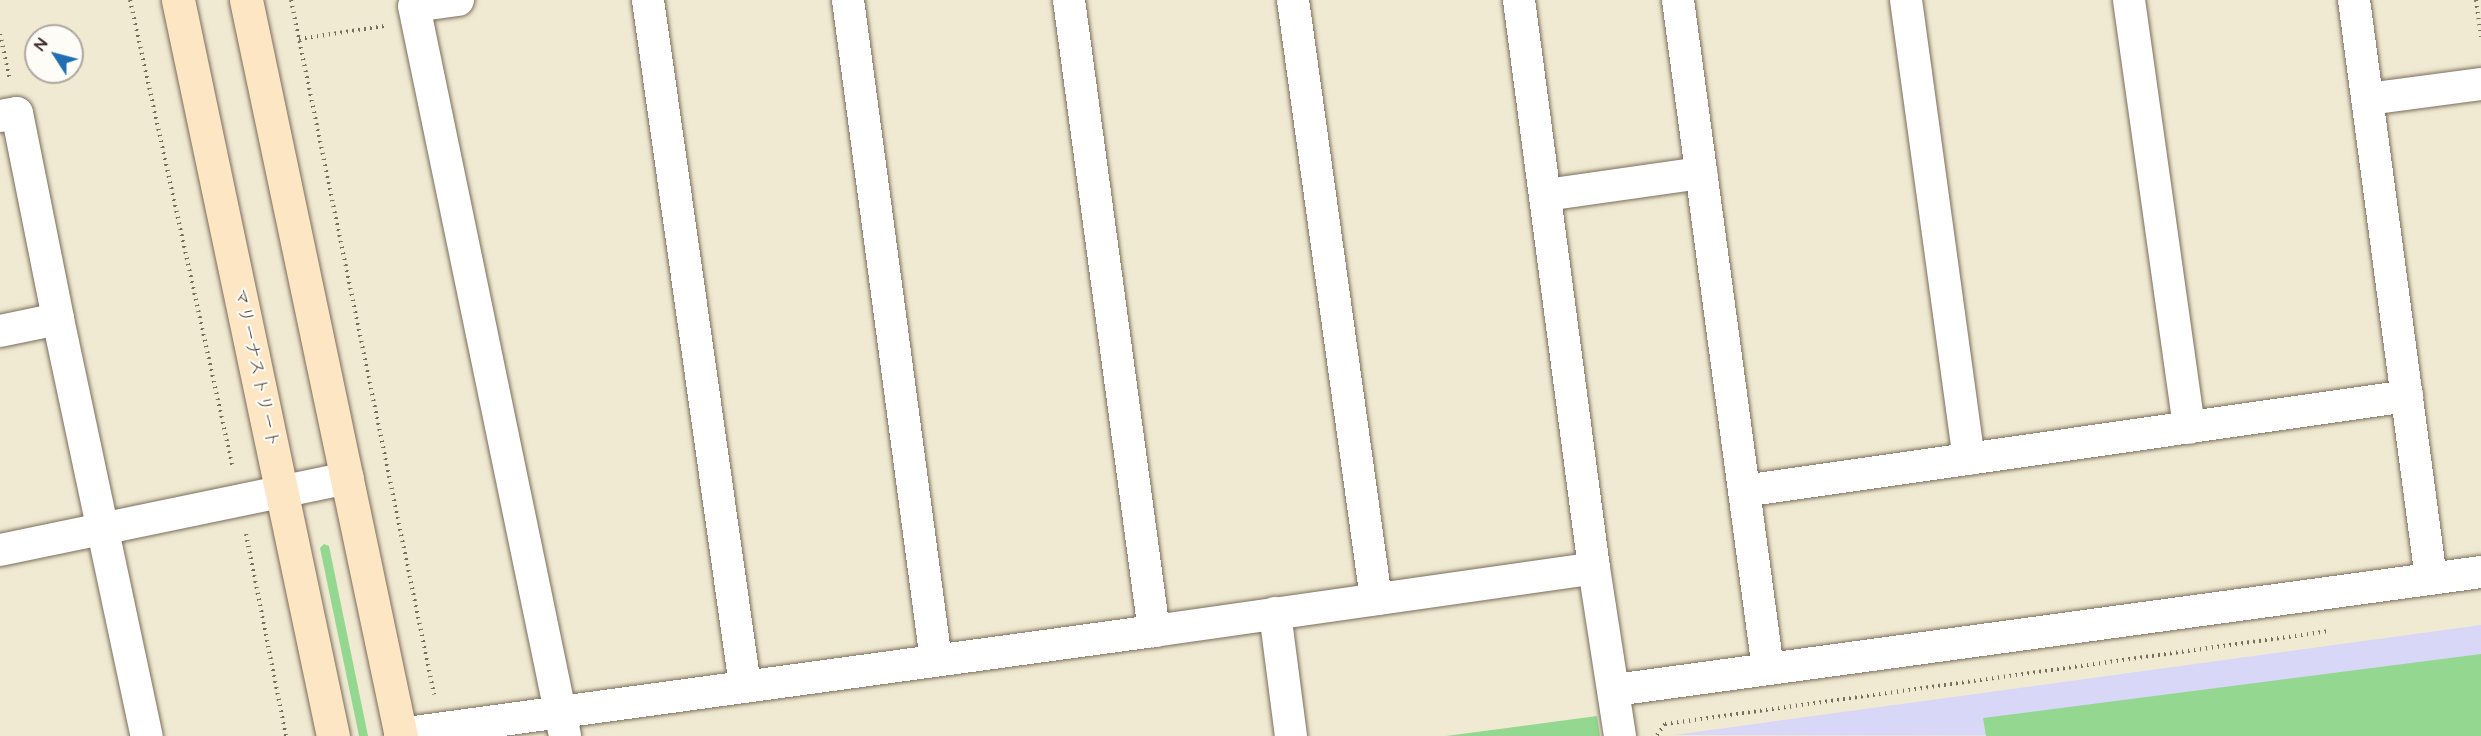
<!DOCTYPE html>
<meta charset="utf-8">
<style>
body{margin:0}
#map{position:relative;width:2481px;height:736px;overflow:hidden;background:#f1ead2;font-family:"Architects Daughter","Klee One",sans-serif}
div>[style]{position:absolute}
[style*='--x']{left:calc(var(--x)*1px);top:calc(var(--y)*1px);width:calc(var(--w)*1px);rotate:calc(var(--a)*1deg)}
.built>*{inset:0;background:#d9d7f8}
.green>*{inset:0;background:#94d790}
.path>*{height:4px;margin-top:-2px;transform-origin:0;background:repeating-linear-gradient(90deg,#7b6d5d 0 1.5px,transparent 0 6px)}
.roads{filter:drop-shadow(0 0 2px #7b6d5d) drop-shadow(0 0 2px #7b6d5d)}
.street>*{height:32px;margin:-16px;padding:0 16px;transform-origin:16px;border-radius:16px;background:#fff}
.secondary>*{height:33px;margin:-16.5px;padding:0 16.5px;transform-origin:16.5px;border-radius:16.5px;background:#fce6c4}
span{translate:-50% -50%;white-space:nowrap;text-align:center;line-height:1.15;-webkit-text-stroke:4.5px #fdfcf7;paint-order:stroke}
.street-label{font-size:18px;color:#3b2a1e}
.north{position:absolute;left:24px;top:24px;width:60px;height:60px;box-sizing:border-box;background:#fdfcf7;border:2px solid #afa8a0;border-radius:50%;rotate:306deg;font-size:16px;font-weight:700;line-height:24px;text-align:center;color:#3b2a1e}
.north::after{content:'';display:block;margin:auto;width:21px;height:27px;background:#1f6fb2;clip-path:polygon(50% 0,100% 100%,50% 72%,0 100%)}
</style>
<div id="map">
<div class="built">
<i style="clip-path:polygon(2481px 625px,2481px 736px,1674px 735px)"></i>
</div>
<div class="green">
<i style="clip-path:polygon(324px 544px,329px 546px,368px 736px,359px 736px,320px 548px)"></i>
<i style="clip-path:polygon(2481px 654px,2481px 736px,1986px 736px,1983px 718px)"></i>
<i style="clip-path:polygon(1597px 716px,1600px 736px,1446px 736px)"></i>
</div>
<div class="path">
<i style="--x:130;--y:0;--w:479;--a:77.6"></i>
<i style="--x:291;--y:0;--w:709;--a:78.36"></i>
<i style="--x:2476;--y:0;--w:37;--a:82"></i>
<i style="--x:0;--y:34;--w:47;--a:77.7"></i>
<i style="--x:299;--y:39;--w:86;--a:-8.7"></i>
<i style="--x:246;--y:534;--w:206;--a:78.8"></i>
<i style="--x:1657;--y:735;--w:14;--a:-54"></i>
<i style="--x:1665;--y:724;--w:671;--a:-7.96"></i>
</div>
<div class="roads">
<div class="street">
<i style="--x:458;--y:0;--w:44;--a:172.2"></i>
<i style="--x:414;--y:6;--w:745;--a:78.31"></i>
<i style="--x:648;--y:0;--w:693;--a:81.95"></i>
<i style="--x:848;--y:0;--w:666;--a:82.41"></i>
<i style="--x:1069;--y:0;--w:637;--a:82.33"></i>
<i style="--x:1293;--y:0;--w:605;--a:82.11"></i>
<i style="--x:1519;--y:0;--w:573;--a:82.48"></i>
<i style="--x:1594;--y:568;--w:170;--a:81.2"></i>
<i style="--x:1678;--y:0;--w:675;--a:82.34"></i>
<i style="--x:1906;--y:0;--w:463;--a:82.2"></i>
<i style="--x:2129;--y:0;--w:432;--a:82"></i>
<i style="--x:2354;--y:0;--w:584;--a:82.42"></i>
<i style="--x:2368;--y:99;--w:114;--a:-7.6"></i>
<i style="--x:0;--y:116;--w:17;--a:-10"></i>
<i style="--x:17;--y:113;--w:210;--a:78.7"></i>
<i style="--x:58;--y:319;--w:426;--a:78"></i>
<i style="--x:1546;--y:195;--w:157;--a:-8.1"></i>
<i style="--x:0;--y:331;--w:59;--a:-11.7"></i>
<i style="--x:1744;--y:491;--w:670;--a:-8.15"></i>
<i style="--x:0;--y:550;--w:355;--a:-11.7"></i>
<i style="--x:1275;--y:613;--w:124;--a:82.6"></i>
<i style="--x:1615;--y:690;--w:874;--a:-7.76"></i>
<i style="--x:400;--y:734;--w:761;--a:-7.78"></i>
<i style="--x:1154;--y:631;--w:444;--a:-8.1"></i>
</div>
<div class="secondary">
<i style="--x:178;--y:0;--w:752;--a:78.11"></i>
<i style="--x:246;--y:0;--w:752;--a:78.11"></i>
</div>
</div>
<div class="street-label">
<span style="left:256px;top:368px;rotate:78deg">マリーナストリート</span>
</div>
<div class="north">N</div>
</div>
